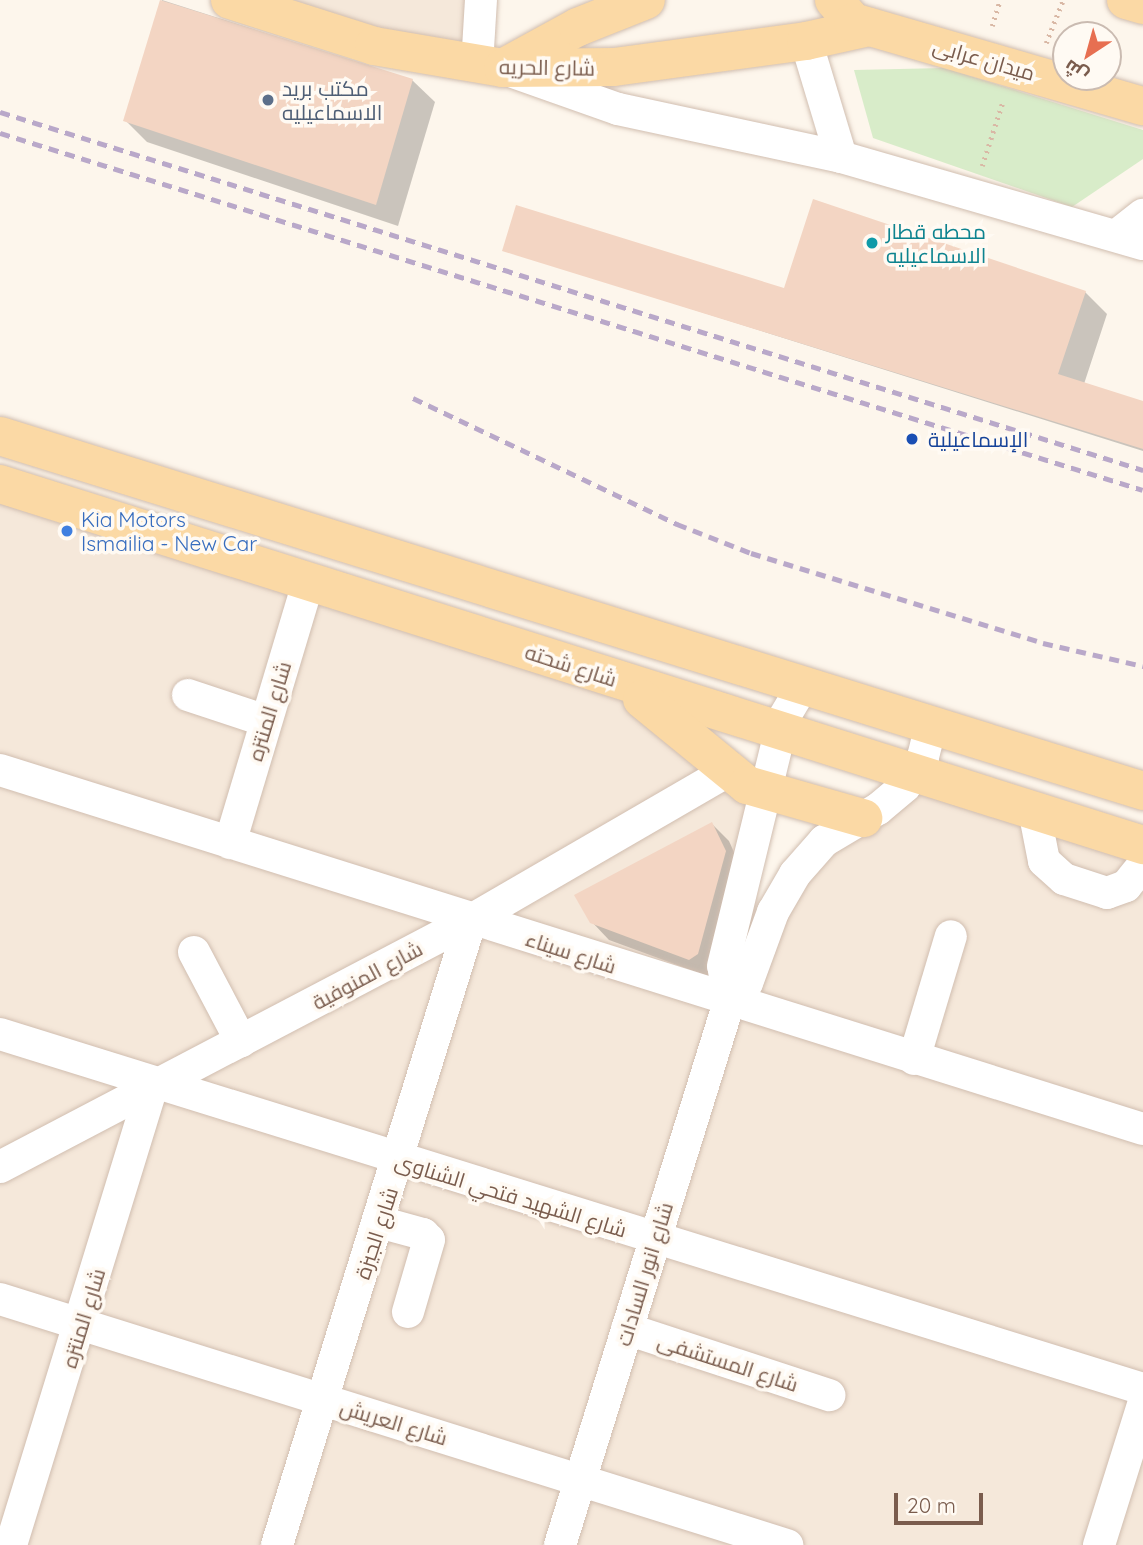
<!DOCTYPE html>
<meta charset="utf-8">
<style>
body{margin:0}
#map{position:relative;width:1143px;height:1545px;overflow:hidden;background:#fdf6ec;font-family:Quicksand,Cairo,sans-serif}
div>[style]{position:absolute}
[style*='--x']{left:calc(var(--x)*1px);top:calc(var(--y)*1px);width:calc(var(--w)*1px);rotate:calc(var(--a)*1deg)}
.residential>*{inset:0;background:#f5e8da}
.green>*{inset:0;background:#d8ecc9}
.shadow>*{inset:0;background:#0003}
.building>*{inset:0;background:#f3d5c3}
.path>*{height:4.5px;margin-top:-2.25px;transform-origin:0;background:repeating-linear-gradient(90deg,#d9b8a5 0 2px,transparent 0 7px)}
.roads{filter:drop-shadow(0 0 2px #d1beb0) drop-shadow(0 0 2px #d1beb0)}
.minor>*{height:32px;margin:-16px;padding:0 16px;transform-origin:16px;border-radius:16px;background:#fff}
.major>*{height:38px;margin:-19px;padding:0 19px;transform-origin:19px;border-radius:19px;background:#fbd9a5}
.rail>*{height:5px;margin-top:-2.5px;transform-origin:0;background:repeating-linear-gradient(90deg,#b9a8c9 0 10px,transparent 0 17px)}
.dots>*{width:19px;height:19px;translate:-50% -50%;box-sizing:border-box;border:4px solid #fffaf3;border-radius:50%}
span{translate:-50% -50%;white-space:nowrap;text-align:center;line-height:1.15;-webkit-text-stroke:7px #fffaf3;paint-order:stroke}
.street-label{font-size:21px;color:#7a5c4d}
.service-label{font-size:21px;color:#4e5e75}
.left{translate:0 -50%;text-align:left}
.culture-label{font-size:21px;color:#0d838f}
.transit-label{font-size:21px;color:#164399}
.shop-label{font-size:21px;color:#366cbe}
.north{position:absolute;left:1052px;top:21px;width:70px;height:70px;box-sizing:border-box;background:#fffaf3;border:2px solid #cabbb1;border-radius:50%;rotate:216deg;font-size:19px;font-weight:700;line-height:28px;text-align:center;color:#7a5c4d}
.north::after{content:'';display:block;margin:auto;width:24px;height:32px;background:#e76f51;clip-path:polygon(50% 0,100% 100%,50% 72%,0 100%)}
.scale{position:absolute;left:894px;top:1493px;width:89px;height:32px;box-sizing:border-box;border:4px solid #7a5c4d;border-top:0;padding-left:9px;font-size:21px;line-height:24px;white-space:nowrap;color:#7a5c4d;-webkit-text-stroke:5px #fffaf3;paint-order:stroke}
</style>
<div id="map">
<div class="residential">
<i style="clip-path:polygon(238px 0,480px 0,476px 63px)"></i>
<i style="clip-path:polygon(0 485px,618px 681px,757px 790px,723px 965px,558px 1545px,0 1545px)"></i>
<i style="clip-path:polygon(906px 787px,1143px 843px,1143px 1545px,560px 1545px,729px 1003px,793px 880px)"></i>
</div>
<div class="green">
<i style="clip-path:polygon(944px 68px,1143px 130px,1143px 159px,1072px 207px,873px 138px,854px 70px)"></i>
</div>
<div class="shadow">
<i style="clip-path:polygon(162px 0,412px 80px,435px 102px,398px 226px,147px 142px,125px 120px)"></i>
<i style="clip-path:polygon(504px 250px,791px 292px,1085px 292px,1107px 314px,1084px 384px,1143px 402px,1143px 451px)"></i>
<i style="clip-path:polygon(712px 824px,729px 841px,742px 870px,714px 971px,707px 976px,609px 940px,592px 922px)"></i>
</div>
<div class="building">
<i style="clip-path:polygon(160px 0,413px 79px,376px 205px,123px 121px)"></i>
<i style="clip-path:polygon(813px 199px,1086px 291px,1058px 374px,1143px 401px,1143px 449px,502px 251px,516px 205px,784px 288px)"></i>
<i style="clip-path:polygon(712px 822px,726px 851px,698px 954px,689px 960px,590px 923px,574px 895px)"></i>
</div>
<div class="path">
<i style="--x:992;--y:26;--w:27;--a:-73"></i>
<i style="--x:1046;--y:43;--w:46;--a:-68.4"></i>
<i style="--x:982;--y:166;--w:68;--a:-72.1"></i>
</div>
<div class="roads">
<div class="minor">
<i style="--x:806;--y:41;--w:121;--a:73.2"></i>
<i style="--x:477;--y:65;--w:65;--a:-86.5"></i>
<i style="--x:510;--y:71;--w:114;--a:19.4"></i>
<i style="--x:618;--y:109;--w:228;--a:12.1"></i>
<i style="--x:841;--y:157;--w:314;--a:16.1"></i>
<i style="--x:1117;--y:235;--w:33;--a:-38"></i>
<i style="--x:188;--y:695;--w:82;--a:18.4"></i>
<i style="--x:0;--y:770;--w:1198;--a:17.44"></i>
<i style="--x:1034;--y:810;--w:52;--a:78.9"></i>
<i style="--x:1044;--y:861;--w:27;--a:42"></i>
<i style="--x:1064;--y:879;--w:45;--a:18"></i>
<i style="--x:1107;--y:893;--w:20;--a:-20"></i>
<i style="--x:1126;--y:886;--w:27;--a:-51"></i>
<i style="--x:230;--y:843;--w:275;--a:-73.3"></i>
<i style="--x:194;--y:952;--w:101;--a:62.2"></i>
<i style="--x:729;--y:1002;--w:36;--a:-99"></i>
<i style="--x:723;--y:966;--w:254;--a:-76.3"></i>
<i style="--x:783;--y:719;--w:37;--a:-59"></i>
<i style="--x:0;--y:1034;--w:1197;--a:17.25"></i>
<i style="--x:914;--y:1059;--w:128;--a:-73.3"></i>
<i style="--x:0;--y:1167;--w:532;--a:-27.67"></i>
<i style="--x:471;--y:920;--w:297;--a:-30.1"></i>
<i style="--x:379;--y:1222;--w:46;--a:15.3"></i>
<i style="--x:423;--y:1234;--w:8;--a:45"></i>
<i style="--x:429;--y:1240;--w:75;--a:106.3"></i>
<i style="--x:0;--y:1299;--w:825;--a:17.36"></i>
<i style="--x:627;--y:1329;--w:213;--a:18.1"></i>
<i style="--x:11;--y:1545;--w:477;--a:-72.9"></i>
<i style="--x:277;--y:1545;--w:654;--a:-72.76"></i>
<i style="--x:560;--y:1545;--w:569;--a:-72.71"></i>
<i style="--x:729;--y:1002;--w:26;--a:-47"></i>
<i style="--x:747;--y:983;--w:76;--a:-69.9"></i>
<i style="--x:773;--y:912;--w:44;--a:-59.9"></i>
<i style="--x:795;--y:874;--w:44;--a:-48.7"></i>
<i style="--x:824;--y:841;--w:63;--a:-30.7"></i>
<i style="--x:878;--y:809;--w:35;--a:-40"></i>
<i style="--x:905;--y:786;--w:34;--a:-58"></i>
<i style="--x:923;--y:757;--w:32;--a:-76"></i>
<i style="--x:1099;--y:1545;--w:147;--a:-72.6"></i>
</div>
<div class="major">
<i style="--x:230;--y:0;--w:151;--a:17.7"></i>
<i style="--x:374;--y:46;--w:131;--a:9.7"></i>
<i style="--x:503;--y:68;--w:111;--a:-0.5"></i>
<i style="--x:614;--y:67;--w:194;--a:-7.7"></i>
<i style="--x:806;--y:41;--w:65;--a:-12.5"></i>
<i style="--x:834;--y:0;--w:29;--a:49"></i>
<i style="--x:853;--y:22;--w:302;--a:16.2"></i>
<i style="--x:1126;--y:0;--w:18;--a:16"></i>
<i style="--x:503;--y:68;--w:85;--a:-28.7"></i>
<i style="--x:578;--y:27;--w:73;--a:-21.7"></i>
<i style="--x:0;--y:436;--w:1197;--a:17.25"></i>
<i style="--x:0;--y:484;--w:1199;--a:17.53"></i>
<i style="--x:642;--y:699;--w:136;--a:39.3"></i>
<i style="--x:747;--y:785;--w:121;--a:15.9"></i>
</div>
</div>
<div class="rail">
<i style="--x:0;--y:112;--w:1198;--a:17.39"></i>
<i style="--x:0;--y:133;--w:1197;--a:17.35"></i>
<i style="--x:413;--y:398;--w:293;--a:25.5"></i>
<i style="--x:677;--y:524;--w:79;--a:21.4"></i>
<i style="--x:751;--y:553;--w:306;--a:17.1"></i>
<i style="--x:1043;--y:643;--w:103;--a:13"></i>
</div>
<div class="dots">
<i style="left:268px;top:100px;background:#5c6f8a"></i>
<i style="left:872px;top:243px;background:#0f9aa8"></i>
<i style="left:912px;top:439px;background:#1a4fb4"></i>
<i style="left:67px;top:531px;background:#3f7fe0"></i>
</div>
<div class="street-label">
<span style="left:984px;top:59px;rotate:16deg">ميدان عرابى</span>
<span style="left:547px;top:67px;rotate:1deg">شارع الحريه</span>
<span style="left:571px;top:665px;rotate:18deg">شارع شحته</span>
<span style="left:269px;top:711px;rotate:-73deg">شارع المنتزه</span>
<span style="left:571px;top:952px;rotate:18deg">شارع سيناء</span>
<span style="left:367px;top:975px;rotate:-28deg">شارع المنوفية</span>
<span style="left:511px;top:1195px;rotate:17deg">شارع الشهيد فتحي الشناوى</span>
<span style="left:376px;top:1233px;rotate:-72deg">شارع الجيزة</span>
<span style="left:644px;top:1274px;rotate:-73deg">شارع انور السادات</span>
<span style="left:83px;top:1318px;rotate:-73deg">شارع المنتزه</span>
<span style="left:728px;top:1362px;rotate:18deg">شارع المستشفى</span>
<span style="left:394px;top:1422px;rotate:17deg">شارع العريش</span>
</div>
<div class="service-label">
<span class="left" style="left:282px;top:100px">مكتب بريد<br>الاسماعيليه</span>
</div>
<div class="culture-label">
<span class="left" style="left:886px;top:243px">محطه قطار<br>الاسماعيليه</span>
</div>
<div class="transit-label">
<span class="left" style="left:928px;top:439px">الإسماعيلية</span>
</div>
<div class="shop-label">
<span class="left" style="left:81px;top:531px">Kia Motors<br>Ismailia - New Car</span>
</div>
<div class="north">ش</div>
<div class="scale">20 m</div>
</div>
